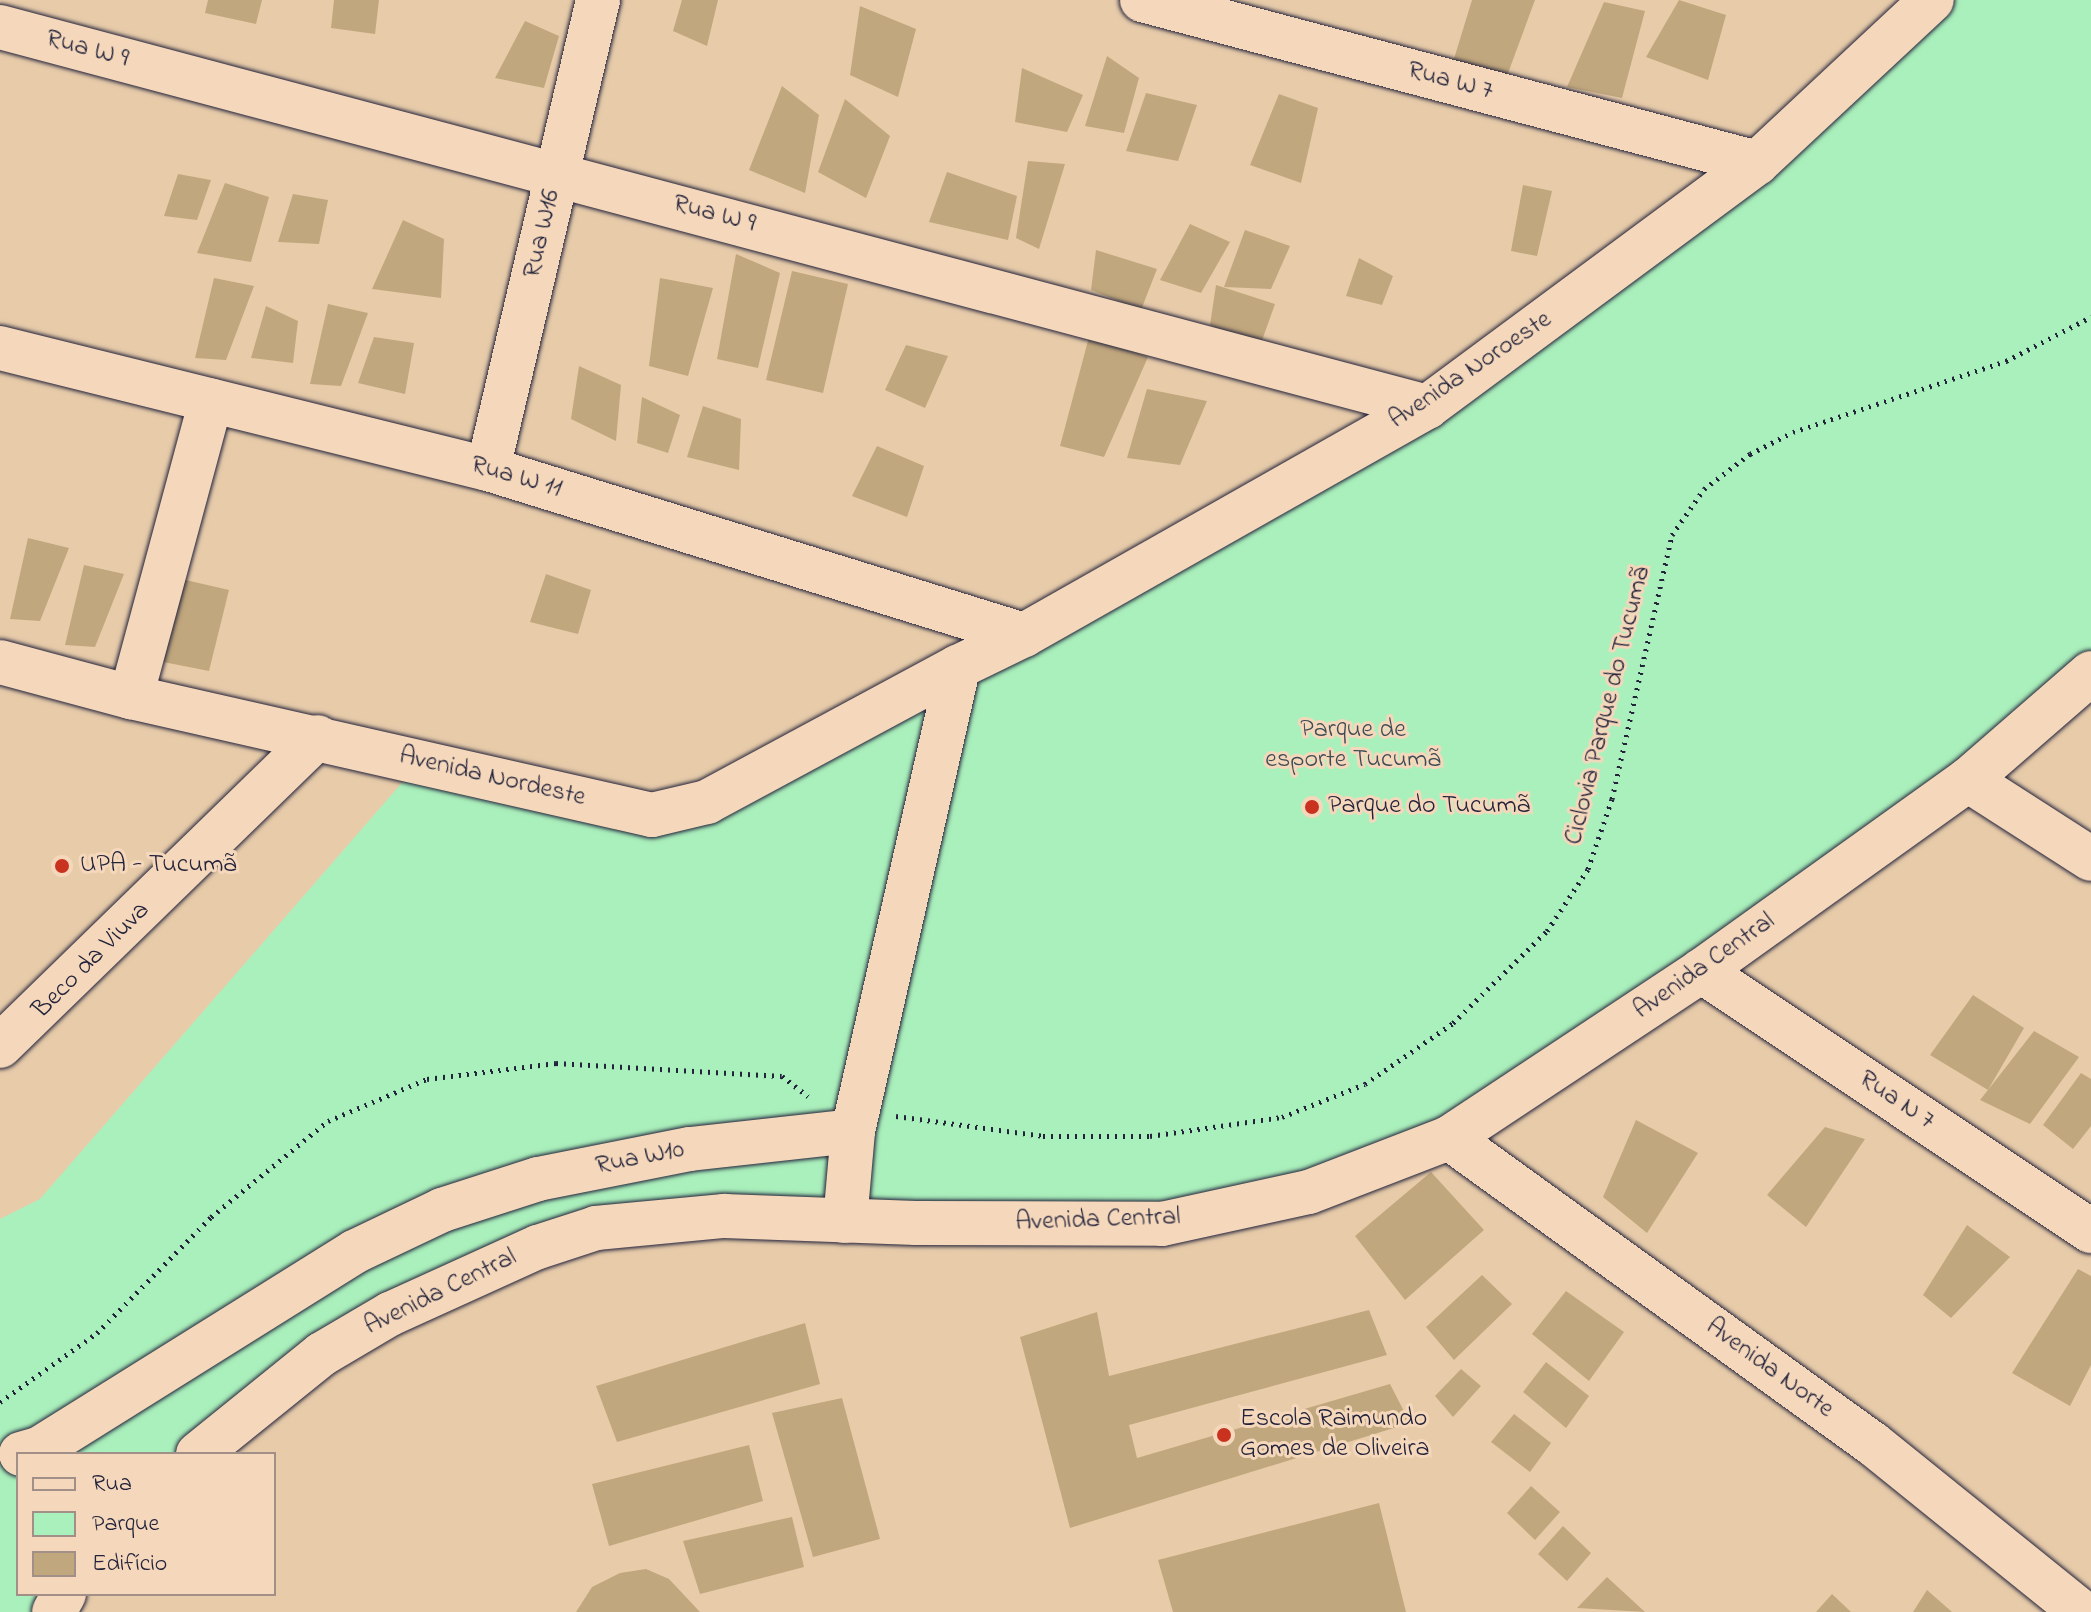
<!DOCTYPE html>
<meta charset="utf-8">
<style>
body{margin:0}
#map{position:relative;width:2091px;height:1612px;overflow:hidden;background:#e8ccaa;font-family:"Indie Flower",sans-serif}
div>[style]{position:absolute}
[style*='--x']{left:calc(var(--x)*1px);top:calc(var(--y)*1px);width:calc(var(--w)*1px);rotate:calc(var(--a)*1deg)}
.green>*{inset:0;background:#aaf0bc}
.building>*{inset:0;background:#c1a77d}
.path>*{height:5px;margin-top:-2.5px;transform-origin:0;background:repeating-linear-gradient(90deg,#22223b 0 2px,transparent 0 8px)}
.roads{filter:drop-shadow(0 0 2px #22223b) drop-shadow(0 0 2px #22223b)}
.street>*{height:44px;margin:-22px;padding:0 22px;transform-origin:22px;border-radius:22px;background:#f5d8bb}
.secondary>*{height:44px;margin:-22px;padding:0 22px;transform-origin:22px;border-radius:22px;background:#f5d8bb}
.dots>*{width:22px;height:22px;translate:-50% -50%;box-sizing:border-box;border:4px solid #f5d8bb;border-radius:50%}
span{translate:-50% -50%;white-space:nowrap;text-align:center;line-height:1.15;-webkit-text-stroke:6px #f5d8bb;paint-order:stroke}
.street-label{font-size:26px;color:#22223b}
.park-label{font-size:26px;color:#3d4b55}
.poi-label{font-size:26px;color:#22223b}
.left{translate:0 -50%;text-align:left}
.legend{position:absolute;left:16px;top:1452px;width:260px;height:144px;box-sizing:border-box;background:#f5d8bb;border:2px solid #a18f88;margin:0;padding:10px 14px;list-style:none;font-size:24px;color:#22223b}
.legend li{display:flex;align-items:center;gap:16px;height:40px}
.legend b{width:40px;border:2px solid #a18f88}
</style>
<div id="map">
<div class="green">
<i style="clip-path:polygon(1932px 0,2091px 0,2091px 673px,1449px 1138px,1162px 1224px,628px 1223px,478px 1271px,214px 1454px,18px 1454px,18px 1594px,80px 1594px,77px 1612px,0 1612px,0 1219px,40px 1199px,407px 777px,646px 813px,1427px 407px)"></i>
</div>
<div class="building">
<i style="clip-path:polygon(208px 0,262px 0,256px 24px,205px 13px)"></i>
<i style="clip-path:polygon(334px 0,379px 0,375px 34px,331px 28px)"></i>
<i style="clip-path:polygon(682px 0,718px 0,707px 46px,673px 31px)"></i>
<i style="clip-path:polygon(1472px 0,1535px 0,1504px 84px,1453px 62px)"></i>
<i style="clip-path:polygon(1679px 0,1726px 15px,1708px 80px,1646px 57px)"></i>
<i style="clip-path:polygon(1604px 2px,1645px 11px,1622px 98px,1567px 87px)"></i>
<i style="clip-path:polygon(860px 6px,916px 29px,898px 97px,850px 75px)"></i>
<i style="clip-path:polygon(525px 21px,559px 36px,544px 88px,495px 78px)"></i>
<i style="clip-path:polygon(1107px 56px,1139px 78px,1124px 133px,1085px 126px)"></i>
<i style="clip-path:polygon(1022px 68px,1083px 95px,1067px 132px,1015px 122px)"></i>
<i style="clip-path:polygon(782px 86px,819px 115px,805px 193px,749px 170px)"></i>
<i style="clip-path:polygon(1146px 93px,1197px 105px,1178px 161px,1126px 151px)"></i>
<i style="clip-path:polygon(1279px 94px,1318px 108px,1301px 183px,1250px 165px)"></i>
<i style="clip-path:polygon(845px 99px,890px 136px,866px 198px,818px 172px)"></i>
<i style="clip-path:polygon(1028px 161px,1065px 164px,1039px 249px,1016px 238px)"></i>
<i style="clip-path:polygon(947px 172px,1017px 196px,1008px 240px,929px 222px)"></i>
<i style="clip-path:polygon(178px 174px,211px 180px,197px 220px,164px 216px)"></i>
<i style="clip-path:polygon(225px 183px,269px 197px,251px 262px,197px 253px)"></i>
<i style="clip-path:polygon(1523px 185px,1552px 191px,1537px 256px,1511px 251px)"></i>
<i style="clip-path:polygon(293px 194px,328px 200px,319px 244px,278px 242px)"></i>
<i style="clip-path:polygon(403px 220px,444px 239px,441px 298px,372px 289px)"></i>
<i style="clip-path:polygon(1190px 224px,1230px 242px,1201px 293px,1160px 280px)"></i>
<i style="clip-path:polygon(1245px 230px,1290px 246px,1271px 289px,1224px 287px)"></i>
<i style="clip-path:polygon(1096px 250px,1157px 269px,1141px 310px,1091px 290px)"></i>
<i style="clip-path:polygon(736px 254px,780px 273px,758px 368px,717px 359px)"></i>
<i style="clip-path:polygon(1359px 258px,1393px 276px,1382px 305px,1346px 296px)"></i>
<i style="clip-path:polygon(792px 271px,848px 284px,823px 393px,766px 380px)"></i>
<i style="clip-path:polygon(214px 278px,254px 286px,226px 360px,195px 358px)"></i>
<i style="clip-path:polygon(660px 278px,713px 288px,688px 376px,649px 366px)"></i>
<i style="clip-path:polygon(1216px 285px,1275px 304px,1260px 346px,1210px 325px)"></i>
<i style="clip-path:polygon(328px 304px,368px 313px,341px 386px,310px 384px)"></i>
<i style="clip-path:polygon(266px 306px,298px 321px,293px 363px,251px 358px)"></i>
<i style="clip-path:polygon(374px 337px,414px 343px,405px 394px,358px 383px)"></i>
<i style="clip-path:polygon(1089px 337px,1148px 357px,1104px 457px,1060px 446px)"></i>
<i style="clip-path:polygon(906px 345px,948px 356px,925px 408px,885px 390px)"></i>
<i style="clip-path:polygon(579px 366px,621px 385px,616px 441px,571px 419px)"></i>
<i style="clip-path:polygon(1147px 389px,1207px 401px,1180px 465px,1127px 458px)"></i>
<i style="clip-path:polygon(642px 397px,680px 415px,668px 453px,637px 443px)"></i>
<i style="clip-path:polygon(703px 406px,741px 419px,739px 470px,687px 457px)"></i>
<i style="clip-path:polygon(877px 446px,924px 466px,907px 517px,852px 496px)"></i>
<i style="clip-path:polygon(28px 538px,69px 548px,40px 621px,10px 619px)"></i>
<i style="clip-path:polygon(84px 565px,124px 574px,95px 647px,65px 645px)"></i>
<i style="clip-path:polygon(546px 574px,591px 590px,578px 634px,530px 622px)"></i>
<i style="clip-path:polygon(177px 578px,229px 590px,209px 671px,153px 660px)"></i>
<i style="clip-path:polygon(1973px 995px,2024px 1028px,1988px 1090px,2034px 1031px,2079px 1057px,2030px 1124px,1980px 1100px,1988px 1090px,1930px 1055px)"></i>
<i style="clip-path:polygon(2081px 1073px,2091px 1079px,2091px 1126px,2073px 1149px,2043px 1125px)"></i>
<i style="clip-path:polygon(1636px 1120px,1698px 1153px,1647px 1233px,1603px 1197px)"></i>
<i style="clip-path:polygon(1825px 1127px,1865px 1139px,1806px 1227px,1767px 1195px)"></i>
<i style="clip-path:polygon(1431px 1172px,1484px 1230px,1405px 1300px,1355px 1236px)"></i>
<i style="clip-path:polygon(1967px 1225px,2010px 1257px,1951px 1318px,1923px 1295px)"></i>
<i style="clip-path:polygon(2078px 1269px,2091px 1276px,2091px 1365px,2070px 1406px,2012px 1373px)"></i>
<i style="clip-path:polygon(1482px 1275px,1512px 1304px,1454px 1360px,1426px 1327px)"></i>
<i style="clip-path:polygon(1566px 1291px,1624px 1332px,1589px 1381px,1532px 1334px)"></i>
<i style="clip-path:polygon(1369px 1310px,1387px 1355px,1129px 1425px,1137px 1458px,1390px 1384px,1410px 1423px,1070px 1528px,1020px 1337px,1097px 1312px,1109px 1376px)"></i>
<i style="clip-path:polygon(805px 1323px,820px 1384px,617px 1442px,596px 1386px)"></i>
<i style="clip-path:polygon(1546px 1362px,1589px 1396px,1566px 1428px,1523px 1392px)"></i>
<i style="clip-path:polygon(1461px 1369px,1481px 1386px,1453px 1417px,1435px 1396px)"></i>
<i style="clip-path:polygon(842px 1398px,880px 1539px,813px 1557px,772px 1413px)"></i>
<i style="clip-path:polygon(1514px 1414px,1551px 1443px,1530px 1472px,1491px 1442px)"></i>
<i style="clip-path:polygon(749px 1445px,763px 1501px,609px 1546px,592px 1484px)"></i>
<i style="clip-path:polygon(1531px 1486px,1560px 1512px,1535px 1540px,1507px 1513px)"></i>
<i style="clip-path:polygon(1379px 1503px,1406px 1612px,1173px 1612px,1158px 1560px)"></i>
<i style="clip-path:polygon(792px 1517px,804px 1567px,700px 1594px,683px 1541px)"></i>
<i style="clip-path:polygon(1563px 1526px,1591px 1553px,1567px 1581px,1538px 1554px)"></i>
<i style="clip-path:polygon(646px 1569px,669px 1579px,700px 1612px,576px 1612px,592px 1587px,620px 1573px)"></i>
<i style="clip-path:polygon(1607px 1577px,1645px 1612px,1577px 1608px)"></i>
<i style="clip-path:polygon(1927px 1590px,1952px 1612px,1913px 1612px)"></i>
<i style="clip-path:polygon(1832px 1594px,1851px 1612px,1816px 1612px)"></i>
</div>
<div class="path">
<i style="--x:896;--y:1116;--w:148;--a:7.7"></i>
<i style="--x:1043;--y:1136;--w:107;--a:0"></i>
<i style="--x:1150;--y:1136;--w:133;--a:-8.2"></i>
<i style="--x:1282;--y:1117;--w:89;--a:-21.7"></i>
<i style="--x:1365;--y:1084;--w:107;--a:-34.7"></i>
<i style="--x:1453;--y:1023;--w:132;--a:-44.4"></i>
<i style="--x:1547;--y:931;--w:74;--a:-56.5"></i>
<i style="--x:1588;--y:869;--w:74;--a:-71.1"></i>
<i style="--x:1612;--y:799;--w:271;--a:-77.2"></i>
<i style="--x:1672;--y:535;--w:56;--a:-55.2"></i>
<i style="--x:1704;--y:489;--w:58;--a:-37.3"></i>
<i style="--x:1750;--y:454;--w:48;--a:-27.1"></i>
<i style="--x:1793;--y:432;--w:225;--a:-18.4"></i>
<i style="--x:2006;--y:361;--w:96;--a:-27.4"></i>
<i style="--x:0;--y:1402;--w:119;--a:-35.4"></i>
<i style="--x:97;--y:1333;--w:163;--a:-45.5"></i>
<i style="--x:211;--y:1217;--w:151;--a:-39.4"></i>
<i style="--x:328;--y:1121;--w:108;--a:-23"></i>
<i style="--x:427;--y:1079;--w:130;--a:-7.1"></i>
<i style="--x:556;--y:1063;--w:226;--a:3.3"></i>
<i style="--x:782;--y:1076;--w:33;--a:38"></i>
</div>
<div class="roads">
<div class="street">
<i style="--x:1142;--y:0;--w:636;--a:14.84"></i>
<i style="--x:0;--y:27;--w:1477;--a:14.91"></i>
<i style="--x:0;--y:348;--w:503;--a:13.93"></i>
<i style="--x:488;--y:469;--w:561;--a:17.21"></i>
<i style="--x:488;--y:469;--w:482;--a:-76.8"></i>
<i style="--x:0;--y:662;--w:136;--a:15"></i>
<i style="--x:131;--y:697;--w:534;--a:12.76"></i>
<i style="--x:652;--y:815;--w:57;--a:-13.3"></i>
<i style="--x:707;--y:802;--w:285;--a:-28.3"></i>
<i style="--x:131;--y:697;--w:307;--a:-74.9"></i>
<i style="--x:1968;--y:780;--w:146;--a:32.7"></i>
<i style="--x:1701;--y:971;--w:469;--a:33.7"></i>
<i style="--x:0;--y:1046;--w:443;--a:-44.2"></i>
<i style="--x:1449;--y:1138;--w:523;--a:35.82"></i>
<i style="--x:1873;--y:1444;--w:267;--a:38.9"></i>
<i style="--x:845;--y:1221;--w:90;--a:-84.9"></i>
</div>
<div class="secondary">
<i style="--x:21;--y:1454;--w:19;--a:-16"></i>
<i style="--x:39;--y:1449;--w:372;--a:-32"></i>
<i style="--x:354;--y:1252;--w:98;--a:-25.5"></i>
<i style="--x:442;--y:1210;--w:101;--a:-17.9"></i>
<i style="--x:538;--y:1179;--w:155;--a:-11.2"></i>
<i style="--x:690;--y:1149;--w:164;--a:-6.3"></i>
<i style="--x:853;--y:1131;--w:476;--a:-77.2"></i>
<i style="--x:958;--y:667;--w:73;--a:-25.9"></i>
<i style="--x:1024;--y:635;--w:463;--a:-29.5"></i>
<i style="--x:1427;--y:407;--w:410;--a:-36.5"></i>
<i style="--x:1757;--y:163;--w:239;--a:-43"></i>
<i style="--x:198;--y:1454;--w:159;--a:-38.9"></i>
<i style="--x:322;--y:1354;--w:79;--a:-30.5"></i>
<i style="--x:390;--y:1314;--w:162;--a:-24.4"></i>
<i style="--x:538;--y:1247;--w:61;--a:-18.1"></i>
<i style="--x:596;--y:1228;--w:129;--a:-5.4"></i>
<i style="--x:724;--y:1216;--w:192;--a:2.1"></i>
<i style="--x:916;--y:1223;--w:246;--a:0.2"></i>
<i style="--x:1162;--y:1224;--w:150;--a:-12.3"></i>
<i style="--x:1309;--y:1192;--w:150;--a:-21.1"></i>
<i style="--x:1449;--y:1138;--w:302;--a:-33.5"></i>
<i style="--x:1701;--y:971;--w:328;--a:-35.6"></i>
<i style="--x:1968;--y:780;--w:163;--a:-41"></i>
<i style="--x:54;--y:1612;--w:21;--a:-61"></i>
</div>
</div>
<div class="dots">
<i style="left:1312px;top:807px;background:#c8321e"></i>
<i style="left:62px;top:866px;background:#c8321e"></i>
<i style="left:1224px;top:1435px;background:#c8321e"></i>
</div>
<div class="street-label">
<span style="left:87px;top:50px;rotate:15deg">Rua W 9</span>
<span style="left:1450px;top:82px;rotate:15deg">Rua W 7</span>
<span style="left:714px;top:215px;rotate:15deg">Rua W 9</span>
<span style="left:543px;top:234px;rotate:-77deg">Rua W16</span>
<span style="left:1471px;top:371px;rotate:-34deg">Avenida Noroeste</span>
<span style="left:516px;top:478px;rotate:16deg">Rua W 11</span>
<span style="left:1609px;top:706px;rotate:-76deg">Ciclovia Parque do Tucumã</span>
<span style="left:492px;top:778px;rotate:13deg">Avenida Nordeste</span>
<span style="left:92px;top:961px;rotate:-45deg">Beco da Viuva</span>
<span style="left:1705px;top:967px;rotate:-35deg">Avenida Central</span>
<span style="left:1896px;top:1101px;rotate:34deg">Rua N 7</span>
<span style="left:640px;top:1159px;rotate:-11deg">Rua W10</span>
<span style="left:1098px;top:1221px;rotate:-2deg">Avenida Central</span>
<span style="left:441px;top:1293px;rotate:-26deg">Avenida Central</span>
<span style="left:1769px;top:1369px;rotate:36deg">Avenida Norte</span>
</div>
<div class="park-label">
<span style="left:1353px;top:746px">Parque de<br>esporte Tucumã</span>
</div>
<div class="poi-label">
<span class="left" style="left:1328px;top:807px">Parque do Tucumã</span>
<span class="left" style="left:80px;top:866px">UPA - Tucumã</span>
<span class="left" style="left:1240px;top:1435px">Escola Raimundo<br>Gomes de Oliveira</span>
</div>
<ul class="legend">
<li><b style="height:10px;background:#f5d8bb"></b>Rua</li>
<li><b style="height:22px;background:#aaf0bc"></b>Parque</li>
<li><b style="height:22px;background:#c1a77d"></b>Edifício</li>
</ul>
</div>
